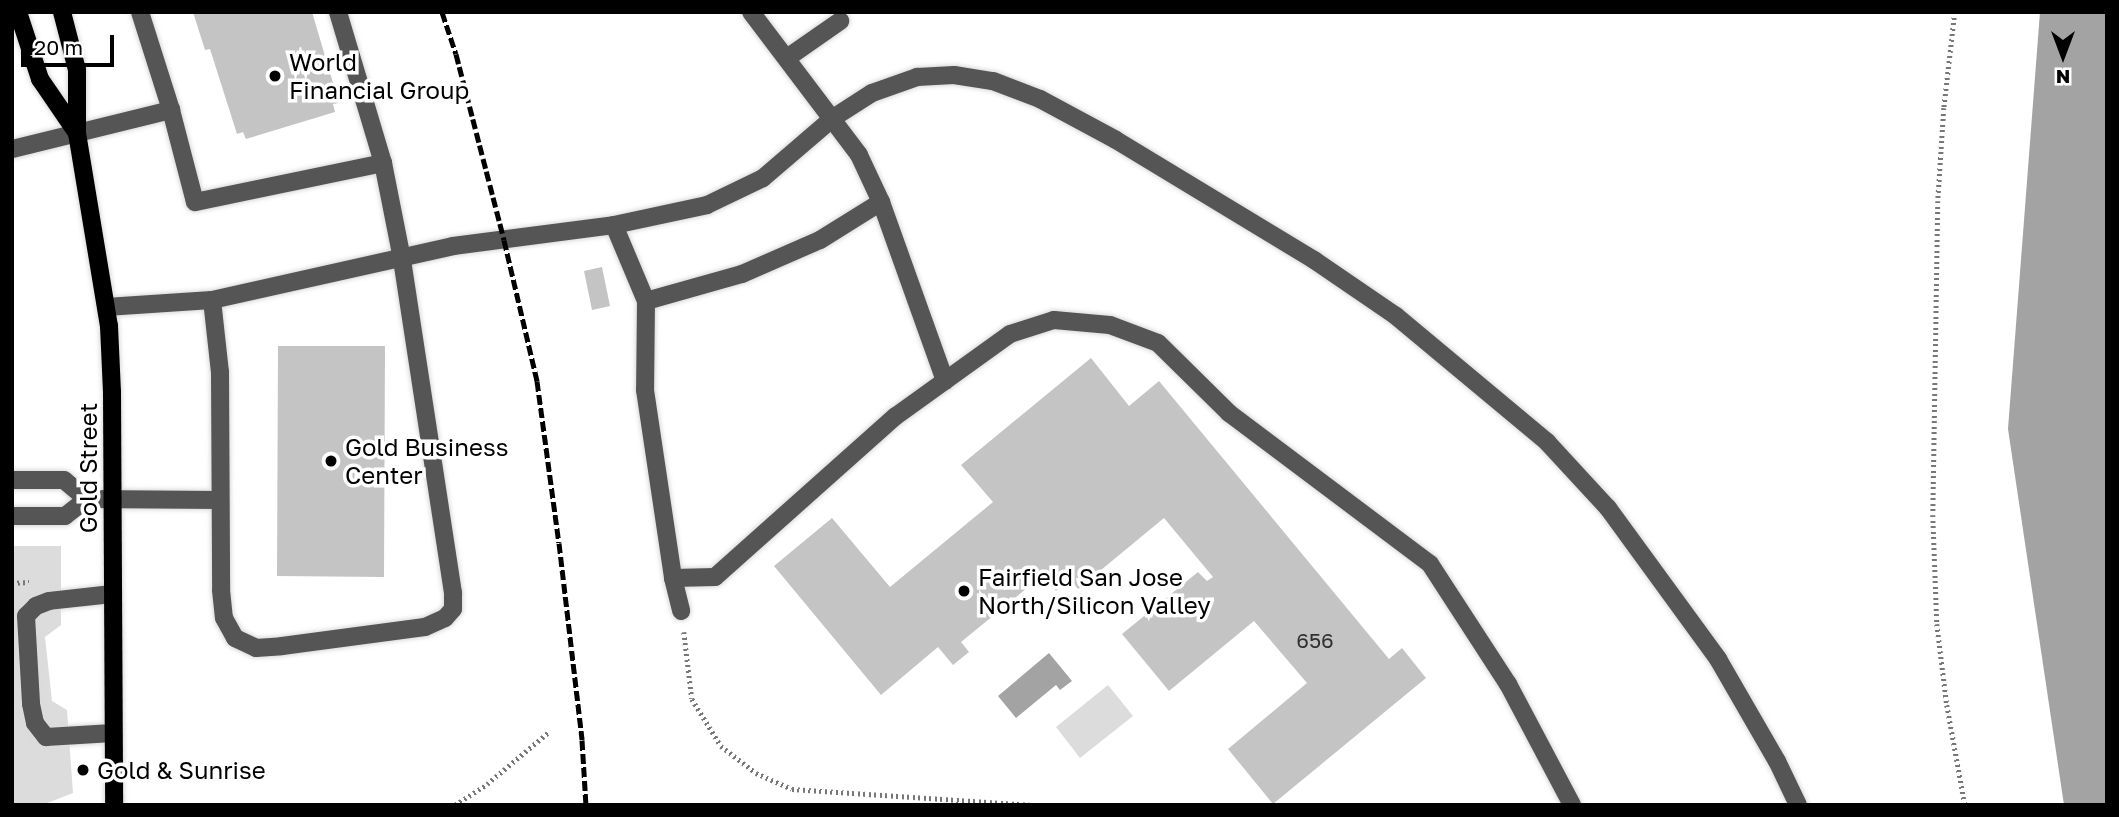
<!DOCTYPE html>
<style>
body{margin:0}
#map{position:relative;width:2119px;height:817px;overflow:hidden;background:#fff;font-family:"Golos Text",sans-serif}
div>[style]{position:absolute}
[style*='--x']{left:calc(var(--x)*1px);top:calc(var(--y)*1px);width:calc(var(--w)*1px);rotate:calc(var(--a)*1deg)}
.green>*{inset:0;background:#dcdcdc}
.water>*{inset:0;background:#a3a3a3}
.building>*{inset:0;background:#c4c4c4}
.path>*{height:4.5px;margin-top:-2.25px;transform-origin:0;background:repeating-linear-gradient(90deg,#777 0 2px,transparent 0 5.5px)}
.roads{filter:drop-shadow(0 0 2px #dbdbdb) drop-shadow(0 0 2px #dbdbdb)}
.minor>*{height:18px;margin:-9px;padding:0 9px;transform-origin:9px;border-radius:9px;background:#555}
.major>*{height:18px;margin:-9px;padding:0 9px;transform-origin:9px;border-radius:9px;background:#000}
.rail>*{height:5px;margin-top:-2.5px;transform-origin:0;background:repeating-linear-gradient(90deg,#000 0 10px,transparent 0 13.5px)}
.dots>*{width:19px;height:19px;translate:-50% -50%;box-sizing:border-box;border:4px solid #fff;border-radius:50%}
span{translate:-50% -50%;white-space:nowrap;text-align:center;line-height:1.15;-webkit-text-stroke:7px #fff;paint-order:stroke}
.number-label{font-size:21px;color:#313131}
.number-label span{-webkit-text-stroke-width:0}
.poi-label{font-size:24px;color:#000}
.left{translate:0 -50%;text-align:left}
.street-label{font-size:24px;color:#000}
.frame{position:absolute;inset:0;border:14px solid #000;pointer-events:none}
.north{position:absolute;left:2028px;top:21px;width:70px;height:70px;-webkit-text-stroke:5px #fff;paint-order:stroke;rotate:180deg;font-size:19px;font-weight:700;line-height:28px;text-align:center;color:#000}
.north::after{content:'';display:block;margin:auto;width:24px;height:32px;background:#000;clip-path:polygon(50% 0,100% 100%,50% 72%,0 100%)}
.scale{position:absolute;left:21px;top:35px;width:93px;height:32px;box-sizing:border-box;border:4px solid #000;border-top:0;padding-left:9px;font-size:21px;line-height:24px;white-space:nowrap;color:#000;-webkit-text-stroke:5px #fff;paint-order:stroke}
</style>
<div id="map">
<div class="green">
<i style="clip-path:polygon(12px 546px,61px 546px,61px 625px,45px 637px,52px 701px,67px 710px,73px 793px,42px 805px,12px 805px)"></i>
<i style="clip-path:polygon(1108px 685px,1133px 716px,1080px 758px,1056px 727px)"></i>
</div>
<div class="water">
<i style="clip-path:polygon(2040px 12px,2107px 12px,2107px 805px,2064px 805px,2008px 429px)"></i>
<i style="clip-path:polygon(1049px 653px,1072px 681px,1060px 690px,1056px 685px,1016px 718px,998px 696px)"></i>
</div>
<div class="building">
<i style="clip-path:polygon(193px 12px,312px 12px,339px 103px,333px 104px,335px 112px,246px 139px,243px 132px,237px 134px,210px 49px,205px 50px)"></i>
<i style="clip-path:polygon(602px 267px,610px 306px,592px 310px,584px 271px)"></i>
<i style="clip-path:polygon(278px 346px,385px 346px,384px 577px,277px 576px)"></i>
<i style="clip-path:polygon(1091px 358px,1129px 406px,1159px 381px,1389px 659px,1402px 648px,1426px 678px,1273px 804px,1228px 749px,1307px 683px,1254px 621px,1169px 691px,1122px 634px,1198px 572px,1207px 581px,1213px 577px,1164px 518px,1078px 589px,1070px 579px,1056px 591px,1043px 575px,961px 642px,969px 652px,953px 665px,938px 647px,881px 695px,774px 566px,832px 518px,890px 587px,993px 502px,961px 465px)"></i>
</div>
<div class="path">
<i style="--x:1955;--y:12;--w:97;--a:96.5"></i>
<i style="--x:1944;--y:108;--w:93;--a:93.7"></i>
<i style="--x:1938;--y:201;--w:314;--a:90.9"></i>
<i style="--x:1933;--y:515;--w:109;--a:87.9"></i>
<i style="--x:1937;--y:624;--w:82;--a:83"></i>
<i style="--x:1947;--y:705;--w:102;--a:79.8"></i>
<i style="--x:12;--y:583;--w:17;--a:-3"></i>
<i style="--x:684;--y:632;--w:67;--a:83.2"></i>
<i style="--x:692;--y:699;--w:55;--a:58.3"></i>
<i style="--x:721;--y:746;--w:44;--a:37.6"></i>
<i style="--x:756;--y:773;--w:39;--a:24"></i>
<i style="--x:792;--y:789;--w:241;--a:3.8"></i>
<i style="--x:455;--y:805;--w:38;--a:-33"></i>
<i style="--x:487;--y:784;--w:82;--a:-40.1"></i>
</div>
<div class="roads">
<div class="minor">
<i style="--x:140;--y:12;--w:103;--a:72.4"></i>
<i style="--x:171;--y:110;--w:95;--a:75.4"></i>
<i style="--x:195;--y:202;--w:192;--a:-11.7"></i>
<i style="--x:751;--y:12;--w:179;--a:52.9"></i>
<i style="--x:859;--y:155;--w:52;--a:64.9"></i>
<i style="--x:881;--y:202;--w:190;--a:70.3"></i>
<i style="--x:787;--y:58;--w:65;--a:-34.9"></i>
<i style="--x:12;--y:149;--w:164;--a:-13.8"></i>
<i style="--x:614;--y:225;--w:82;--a:67.2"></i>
<i style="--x:646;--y:301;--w:89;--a:90.6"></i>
<i style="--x:645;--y:390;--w:190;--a:81.5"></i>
<i style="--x:673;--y:578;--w:34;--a:76"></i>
<i style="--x:212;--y:300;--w:72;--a:83.7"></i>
<i style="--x:220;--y:372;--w:218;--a:89.7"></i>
<i style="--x:221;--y:590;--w:28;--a:84"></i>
<i style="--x:224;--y:618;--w:23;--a:61"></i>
<i style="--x:235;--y:638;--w:23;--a:25"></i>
<i style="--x:256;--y:648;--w:26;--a:-4"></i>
<i style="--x:282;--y:646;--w:144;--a:-7.6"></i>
<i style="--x:425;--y:627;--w:22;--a:-24"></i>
<i style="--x:445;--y:618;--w:12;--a:-48"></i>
<i style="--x:453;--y:609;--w:16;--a:-90"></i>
<i style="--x:453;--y:593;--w:338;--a:-98.7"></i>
<i style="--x:402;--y:259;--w:98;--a:-101.2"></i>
<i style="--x:383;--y:163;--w:158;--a:-106.6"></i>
<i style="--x:646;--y:301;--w:100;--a:-15.7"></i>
<i style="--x:742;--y:274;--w:85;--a:-23.6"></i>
<i style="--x:820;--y:240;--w:72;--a:-31.9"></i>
<i style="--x:106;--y:307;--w:106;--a:-3.8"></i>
<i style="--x:212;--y:300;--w:247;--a:-12.6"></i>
<i style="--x:453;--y:246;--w:162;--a:-7.4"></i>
<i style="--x:614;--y:225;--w:95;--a:-12.1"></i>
<i style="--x:707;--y:205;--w:62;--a:-25.7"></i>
<i style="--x:763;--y:178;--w:92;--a:-40.6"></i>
<i style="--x:833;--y:118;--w:46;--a:-32.7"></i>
<i style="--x:872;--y:93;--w:48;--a:-19.6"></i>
<i style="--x:917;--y:77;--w:37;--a:-3"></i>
<i style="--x:954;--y:75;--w:39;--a:9"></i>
<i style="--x:993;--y:81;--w:50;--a:21"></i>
<i style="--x:1040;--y:99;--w:86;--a:28.3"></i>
<i style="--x:1116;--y:140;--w:232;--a:31.2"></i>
<i style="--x:1314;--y:260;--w:99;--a:34.3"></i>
<i style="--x:1396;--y:316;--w:197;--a:39.8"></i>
<i style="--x:1547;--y:442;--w:90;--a:47.3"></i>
<i style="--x:1608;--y:508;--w:187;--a:53.9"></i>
<i style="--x:1718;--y:659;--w:118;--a:60"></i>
<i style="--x:1777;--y:761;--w:49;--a:64.5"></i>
<i style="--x:12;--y:480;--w:52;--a:0"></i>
<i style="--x:64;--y:480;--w:30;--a:40"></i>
<i style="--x:87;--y:499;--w:133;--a:0.4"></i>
<i style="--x:12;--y:516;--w:53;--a:0"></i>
<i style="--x:65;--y:516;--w:28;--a:-38"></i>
<i style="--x:673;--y:578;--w:42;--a:-1.4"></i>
<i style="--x:715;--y:577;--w:242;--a:-41.7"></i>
<i style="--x:896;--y:416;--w:140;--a:-35.7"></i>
<i style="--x:1010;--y:334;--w:46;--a:-17.7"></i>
<i style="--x:1054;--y:320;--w:56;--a:5.1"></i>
<i style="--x:1110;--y:325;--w:51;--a:20.6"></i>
<i style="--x:1158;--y:343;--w:100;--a:44.6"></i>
<i style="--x:1229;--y:413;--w:251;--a:36.9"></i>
<i style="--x:1430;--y:564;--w:143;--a:57"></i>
<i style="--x:1508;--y:684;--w:137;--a:62.1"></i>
<i style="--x:112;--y:594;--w:63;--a:173.7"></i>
<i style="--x:49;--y:601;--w:14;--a:159"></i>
<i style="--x:36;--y:606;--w:14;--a:135"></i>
<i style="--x:26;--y:616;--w:88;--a:86.7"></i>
<i style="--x:31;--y:704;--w:19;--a:78"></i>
<i style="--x:35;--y:723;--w:18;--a:52"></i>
<i style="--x:46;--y:737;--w:67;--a:-3.4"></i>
</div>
<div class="major">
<i style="--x:18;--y:12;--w:71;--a:71.8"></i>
<i style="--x:40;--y:79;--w:65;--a:55.6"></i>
<i style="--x:62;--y:12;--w:60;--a:75.5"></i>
<i style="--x:77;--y:70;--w:63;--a:90"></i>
<i style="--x:77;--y:133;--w:196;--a:80.6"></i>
<i style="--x:109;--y:326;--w:66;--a:87.4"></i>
<i style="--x:112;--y:392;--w:413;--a:89.7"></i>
</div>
</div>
<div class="rail">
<i style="--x:442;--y:12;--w:44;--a:71.6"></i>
<i style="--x:456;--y:54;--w:192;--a:75.5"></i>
<i style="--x:504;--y:240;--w:145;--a:76.8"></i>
<i style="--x:537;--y:381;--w:163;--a:82.3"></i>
<i style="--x:559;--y:543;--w:198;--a:83.3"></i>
<i style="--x:582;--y:740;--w:65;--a:86.5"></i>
</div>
<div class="dots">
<i style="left:275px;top:76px;background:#000"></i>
<i style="left:331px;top:461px;background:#000"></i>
<i style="left:964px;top:591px;background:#000"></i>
<i style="left:83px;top:770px;background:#000"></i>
</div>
<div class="number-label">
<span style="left:1315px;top:640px">656</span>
</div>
<div class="poi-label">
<span class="left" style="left:289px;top:76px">World<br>Financial Group</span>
<span class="left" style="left:345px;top:461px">Gold Business<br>Center</span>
<span class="left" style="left:978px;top:591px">Fairfield San Jose<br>North/Silicon Valley</span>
<span class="left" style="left:97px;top:770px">Gold &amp; Sunrise</span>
</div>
<div class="street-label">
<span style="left:88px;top:468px;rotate:-90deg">Gold Street</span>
</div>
<div class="frame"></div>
<div class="north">N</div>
<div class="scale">20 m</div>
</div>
